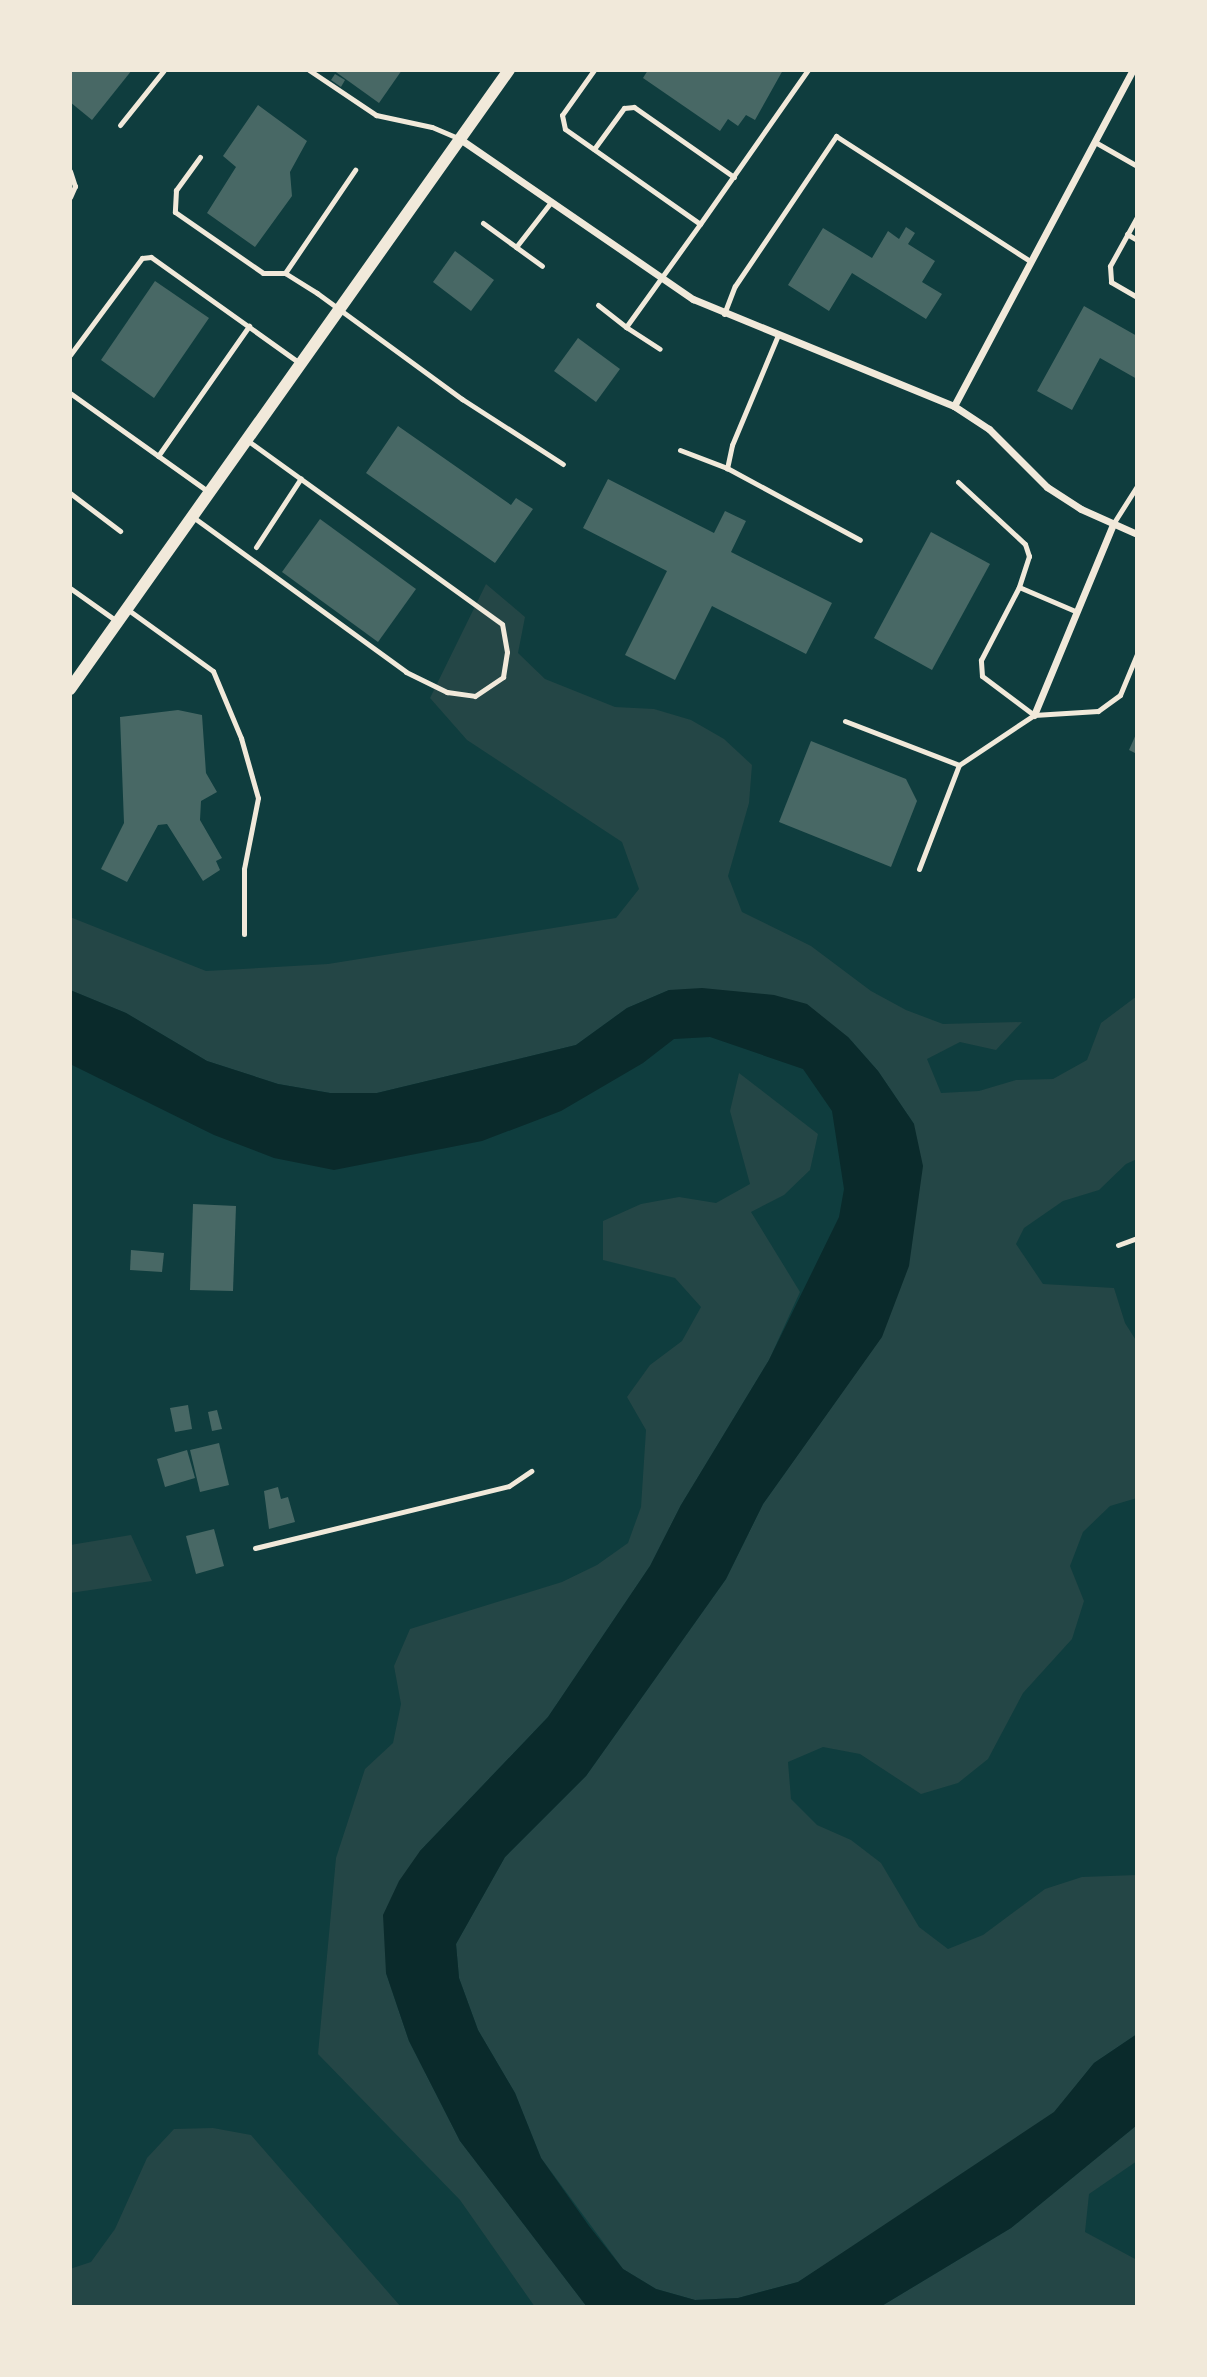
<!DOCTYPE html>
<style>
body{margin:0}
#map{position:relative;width:1207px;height:2377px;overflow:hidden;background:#0f3d3e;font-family:"Public Sans",sans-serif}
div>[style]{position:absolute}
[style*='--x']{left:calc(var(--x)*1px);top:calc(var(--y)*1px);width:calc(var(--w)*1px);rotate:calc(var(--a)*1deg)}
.green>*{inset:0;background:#244646}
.water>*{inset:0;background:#0a2a2b}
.building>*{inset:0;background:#486865}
.service>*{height:5px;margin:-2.5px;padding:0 2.5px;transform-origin:2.5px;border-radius:2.5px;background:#f1e9da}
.minor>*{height:7px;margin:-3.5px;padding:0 3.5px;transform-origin:3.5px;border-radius:3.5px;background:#f1e9da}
.tertiary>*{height:12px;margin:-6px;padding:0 6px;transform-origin:6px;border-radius:6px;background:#f1e9da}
span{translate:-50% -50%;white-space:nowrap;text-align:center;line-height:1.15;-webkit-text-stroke:5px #f1e9da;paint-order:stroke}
.frame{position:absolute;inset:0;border:72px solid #f1e9da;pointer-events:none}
</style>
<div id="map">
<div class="green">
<i style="clip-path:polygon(486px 584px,525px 617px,518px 653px,545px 679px,615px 707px,654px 709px,691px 720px,724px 739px,752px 765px,749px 803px,728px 876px,742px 912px,811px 946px,871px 991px,906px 1010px,943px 1024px,1022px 1022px,996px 1050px,960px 1042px,927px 1059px,941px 1093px,979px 1091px,1016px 1080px,1053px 1079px,1087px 1060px,1101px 1023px,1137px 996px,1137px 1159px,1126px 1164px,1099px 1190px,1063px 1201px,1024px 1228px,1016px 1244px,1043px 1284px,1114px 1288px,1125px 1323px,1137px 1342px,1137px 1498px,1110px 1506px,1083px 1532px,1070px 1566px,1084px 1601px,1072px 1639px,1023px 1693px,988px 1759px,958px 1783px,921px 1794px,860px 1754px,823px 1747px,788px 1762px,791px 1799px,817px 1825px,851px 1840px,881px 1863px,919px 1927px,948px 1949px,983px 1935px,1045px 1889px,1082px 1877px,1137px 1875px,1137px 2034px,1094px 2063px,1055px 2112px,931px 2197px,798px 2282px,738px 2298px,695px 2300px,656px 2289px,623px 2269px,541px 2158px,515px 2093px,478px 2030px,459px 1978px,456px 1944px,505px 1857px,586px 1776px,726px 1579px,763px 1504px,882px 1336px,914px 1124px,878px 1071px,848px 1037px,669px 990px,627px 1008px,576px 1045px,377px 1093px,330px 1093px,278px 1084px,207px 1061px,126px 1013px,70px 990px,70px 917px,206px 971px,328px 964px,616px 918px,639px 889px,622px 842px,467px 740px,430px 698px)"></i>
<i style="clip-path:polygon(739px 1073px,818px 1134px,810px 1170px,784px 1195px,751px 1212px,800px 1292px,769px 1360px,681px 1505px,650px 1566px,548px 1717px,420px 1851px,386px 1973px,409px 2041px,460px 2141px,587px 2307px,535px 2307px,460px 2200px,318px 2054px,336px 1858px,365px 1769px,393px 1743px,401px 1704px,394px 1666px,410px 1629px,562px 1582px,597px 1565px,628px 1543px,641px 1507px,646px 1430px,627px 1397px,650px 1365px,682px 1341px,701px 1307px,675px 1278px,603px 1260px,603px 1221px,641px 1204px,679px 1197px,716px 1203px,750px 1184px,730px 1111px)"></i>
<i style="clip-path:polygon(131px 1535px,152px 1581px,70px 1593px,70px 1545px)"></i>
<i style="clip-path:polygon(1137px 2125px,1137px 2161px,1089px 2194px,1085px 2232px,1137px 2260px,1137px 2307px,880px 2307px,1011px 2228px)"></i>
<i style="clip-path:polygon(213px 2128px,251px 2135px,401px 2307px,70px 2307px,70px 2269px,91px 2262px,115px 2229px,147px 2158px,174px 2129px)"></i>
</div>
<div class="water">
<i style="clip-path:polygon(702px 988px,774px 995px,807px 1004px,848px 1037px,878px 1071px,914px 1124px,923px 1166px,909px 1266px,882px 1337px,763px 1504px,726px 1579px,586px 1776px,505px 1857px,456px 1944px,459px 1978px,478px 2030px,515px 2093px,541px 2158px,589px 2226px,623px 2269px,656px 2289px,695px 2300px,738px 2298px,798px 2282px,1054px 2112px,1094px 2063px,1137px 2034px,1137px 2125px,1011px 2228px,880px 2307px,587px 2307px,460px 2141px,409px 2041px,386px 1973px,383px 1915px,399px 1881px,420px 1851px,548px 1717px,650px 1566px,681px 1505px,769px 1360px,839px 1217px,844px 1189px,832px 1111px,803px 1069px,710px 1037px,674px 1039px,643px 1063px,561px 1111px,482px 1141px,334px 1170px,274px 1158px,214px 1135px,70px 1064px,70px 990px,126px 1013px,207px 1061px,278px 1084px,330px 1093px,377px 1093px,576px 1045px,627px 1008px,669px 990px)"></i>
</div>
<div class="building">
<i style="clip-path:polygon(70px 70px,132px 70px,92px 120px,70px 102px)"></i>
<i style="clip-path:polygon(333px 70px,402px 70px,379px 103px)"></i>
<i style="clip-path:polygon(648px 70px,783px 70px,755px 120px,746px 115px,738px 126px,728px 119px,720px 131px,643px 78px)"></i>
<i style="clip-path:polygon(335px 74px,345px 80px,341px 87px,331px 80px)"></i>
<i style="clip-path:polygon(258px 105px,307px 141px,290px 172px,292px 196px,255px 247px,207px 213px,236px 167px,223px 156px)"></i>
<i style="clip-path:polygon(906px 227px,915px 233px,908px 244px,935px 261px,922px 282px,942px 294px,926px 319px,852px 273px,829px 311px,788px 285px,823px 228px,872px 258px,888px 231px,899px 239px)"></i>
<i style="clip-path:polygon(455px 251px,494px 280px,471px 311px,433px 282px)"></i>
<i style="clip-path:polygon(155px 281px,209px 318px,154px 398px,101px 360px)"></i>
<i style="clip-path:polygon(1084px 306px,1137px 336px,1137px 379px,1100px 358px,1072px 410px,1037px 391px)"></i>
<i style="clip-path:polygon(578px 338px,620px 369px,596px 402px,554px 371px)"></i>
<i style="clip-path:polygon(398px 426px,511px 505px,516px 498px,533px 509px,495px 563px,366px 473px)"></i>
<i style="clip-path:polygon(608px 479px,714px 533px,725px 511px,746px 521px,731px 552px,832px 603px,806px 654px,712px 606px,675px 680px,625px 655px,667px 571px,583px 528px)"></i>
<i style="clip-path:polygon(320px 519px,416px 589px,378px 642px,282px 572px)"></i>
<i style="clip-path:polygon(931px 532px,990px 564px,932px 670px,874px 638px)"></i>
<i style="clip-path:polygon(178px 710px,202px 715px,206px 773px,217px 792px,201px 801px,200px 820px,222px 858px,216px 861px,220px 870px,203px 881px,167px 824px,158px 825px,127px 882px,101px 869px,124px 823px,120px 717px)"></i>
<i style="clip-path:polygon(1137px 732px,1137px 754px,1129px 750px)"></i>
<i style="clip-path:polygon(811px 741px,906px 779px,917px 801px,891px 867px,779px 822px)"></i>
<i style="clip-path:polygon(193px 1204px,236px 1206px,233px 1291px,190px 1290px)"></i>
<i style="clip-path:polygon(131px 1250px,164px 1253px,162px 1272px,130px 1270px)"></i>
<i style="clip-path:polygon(188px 1405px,192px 1429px,175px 1432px,170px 1408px)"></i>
<i style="clip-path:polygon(217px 1410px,222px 1429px,212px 1431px,208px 1412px)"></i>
<i style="clip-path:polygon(219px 1443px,229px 1485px,200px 1492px,190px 1450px)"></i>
<i style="clip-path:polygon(187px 1450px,195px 1478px,165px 1487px,157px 1459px)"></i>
<i style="clip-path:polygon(278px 1487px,281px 1499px,288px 1497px,295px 1522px,269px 1529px,264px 1491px)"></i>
<i style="clip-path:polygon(214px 1529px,224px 1566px,196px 1574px,186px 1536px)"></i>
</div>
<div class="service">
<i style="--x:309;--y:70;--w:81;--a:33.9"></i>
<i style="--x:376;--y:115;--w:57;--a:12.1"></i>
<i style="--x:432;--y:127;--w:30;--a:23"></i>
<i style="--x:594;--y:70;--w:55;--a:125.4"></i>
<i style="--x:562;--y:115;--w:14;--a:78"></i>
<i style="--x:565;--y:129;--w:165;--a:35.1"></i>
<i style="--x:700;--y:224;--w:188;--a:-55"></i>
<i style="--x:120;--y:125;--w:70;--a:-51.3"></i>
<i style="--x:1095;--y:142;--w:48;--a:29.7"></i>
<i style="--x:594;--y:149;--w:51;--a:-53.8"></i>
<i style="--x:624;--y:108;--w:10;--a:-6"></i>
<i style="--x:634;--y:107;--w:122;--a:35"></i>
<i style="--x:200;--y:157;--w:41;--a:126"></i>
<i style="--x:176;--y:190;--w:22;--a:93"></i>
<i style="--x:175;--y:212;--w:107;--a:34.7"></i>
<i style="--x:263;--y:273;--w:22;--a:0"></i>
<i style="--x:285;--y:273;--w:38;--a:32"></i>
<i style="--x:317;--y:293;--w:180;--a:36.2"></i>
<i style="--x:462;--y:399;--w:120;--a:32.8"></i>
<i style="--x:70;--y:171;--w:16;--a:72"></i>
<i style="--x:75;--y:186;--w:12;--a:114"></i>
<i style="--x:1137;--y:217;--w:56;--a:118.9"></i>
<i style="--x:1110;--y:266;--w:16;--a:86"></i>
<i style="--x:1111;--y:282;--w:30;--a:30"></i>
<i style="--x:483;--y:223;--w:41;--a:36"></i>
<i style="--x:516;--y:247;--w:57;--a:-52.1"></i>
<i style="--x:1127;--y:234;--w:12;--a:31"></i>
<i style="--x:516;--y:247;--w:32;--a:36"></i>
<i style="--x:285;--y:273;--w:125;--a:-55.8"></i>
<i style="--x:598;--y:305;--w:36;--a:38"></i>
<i style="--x:626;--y:327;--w:127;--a:-54.3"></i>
<i style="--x:724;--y:314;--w:30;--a:-69"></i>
<i style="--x:735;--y:286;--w:181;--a:-56"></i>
<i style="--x:836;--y:136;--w:231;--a:32.8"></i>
<i style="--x:626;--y:327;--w:40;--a:32.9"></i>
<i style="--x:778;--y:335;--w:119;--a:112.7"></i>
<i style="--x:732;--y:445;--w:24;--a:102"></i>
<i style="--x:727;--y:468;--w:151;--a:28.4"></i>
<i style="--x:70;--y:355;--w:121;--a:-53.4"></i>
<i style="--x:142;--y:258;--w:9;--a:-6"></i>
<i style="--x:151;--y:257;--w:184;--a:35.5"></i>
<i style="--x:70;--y:393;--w:172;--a:35.5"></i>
<i style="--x:680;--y:450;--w:50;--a:21"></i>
<i style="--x:158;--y:456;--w:159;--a:-55"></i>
<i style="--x:958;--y:482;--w:91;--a:42.8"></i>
<i style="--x:1025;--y:544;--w:13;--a:72"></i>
<i style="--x:1029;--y:556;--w:33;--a:108"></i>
<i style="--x:70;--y:493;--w:63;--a:37.2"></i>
<i style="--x:193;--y:517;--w:263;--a:36"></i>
<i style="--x:406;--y:672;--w:46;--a:26"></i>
<i style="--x:447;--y:692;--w:28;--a:8"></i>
<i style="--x:475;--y:696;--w:34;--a:-34"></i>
<i style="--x:503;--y:677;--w:25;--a:-81"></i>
<i style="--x:507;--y:652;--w:28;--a:-100"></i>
<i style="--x:502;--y:624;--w:314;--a:-144.2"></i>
<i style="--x:1113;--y:524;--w:45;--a:-57.7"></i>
<i style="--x:256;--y:547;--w:82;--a:-56.9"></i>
<i style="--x:70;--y:588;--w:59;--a:35.3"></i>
<i style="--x:127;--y:609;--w:106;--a:35.8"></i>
<i style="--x:213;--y:671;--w:73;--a:67.3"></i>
<i style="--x:241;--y:738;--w:62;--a:74.2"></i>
<i style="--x:258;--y:798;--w:72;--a:101.2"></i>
<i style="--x:244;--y:869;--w:65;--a:90"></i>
<i style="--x:1034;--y:715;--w:65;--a:-143.1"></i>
<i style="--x:982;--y:676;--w:16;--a:-94"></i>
<i style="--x:981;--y:660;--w:82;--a:-62.5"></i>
<i style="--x:1019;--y:587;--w:61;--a:23.2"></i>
<i style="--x:845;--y:721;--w:122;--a:21.1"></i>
<i style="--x:959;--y:765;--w:90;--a:-33.7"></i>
<i style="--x:1034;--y:715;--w:64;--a:-3.6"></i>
<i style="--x:1098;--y:711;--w:27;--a:-36"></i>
<i style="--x:1120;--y:695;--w:44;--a:-67.5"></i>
<i style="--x:919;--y:869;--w:111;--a:-69"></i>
<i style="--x:1118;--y:1245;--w:20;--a:-20"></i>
<i style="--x:255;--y:1548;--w:261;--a:-13.7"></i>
<i style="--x:509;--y:1486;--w:27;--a:-34"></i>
</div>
<div class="minor">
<i style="--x:460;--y:139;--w:283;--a:34.5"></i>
<i style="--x:693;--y:299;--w:282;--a:22.3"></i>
<i style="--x:954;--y:406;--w:42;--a:33.3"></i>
<i style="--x:989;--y:429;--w:82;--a:45"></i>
<i style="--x:1047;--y:487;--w:40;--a:32.9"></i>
<i style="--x:1081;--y:509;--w:61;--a:24.1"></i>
<i style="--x:954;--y:406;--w:381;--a:-62"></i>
<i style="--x:1034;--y:715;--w:207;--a:-67.5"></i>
</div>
<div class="tertiary">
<i style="--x:70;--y:689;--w:759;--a:-54.66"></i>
</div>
<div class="frame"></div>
</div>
